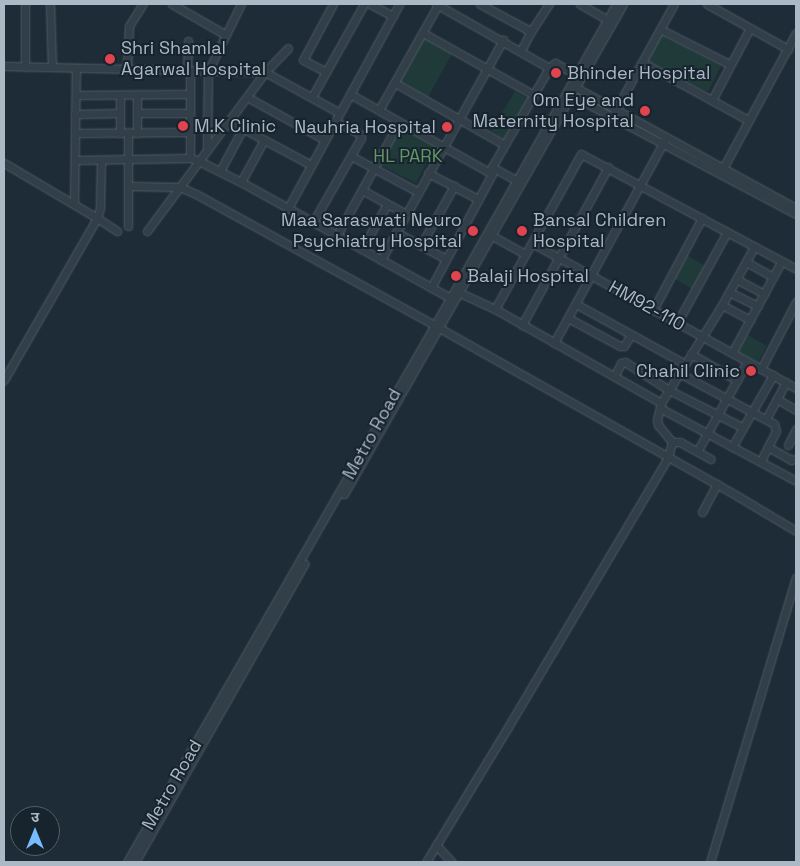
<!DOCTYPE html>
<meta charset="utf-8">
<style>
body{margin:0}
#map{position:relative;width:800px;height:866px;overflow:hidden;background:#1e2c38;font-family:"Space Grotesk","Noto Sans Devanagari",sans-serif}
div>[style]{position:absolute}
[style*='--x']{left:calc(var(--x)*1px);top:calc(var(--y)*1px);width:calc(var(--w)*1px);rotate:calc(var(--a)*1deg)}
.green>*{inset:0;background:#203939}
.roads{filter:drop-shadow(0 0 1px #4f5c67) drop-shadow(0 0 1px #4f5c67)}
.minor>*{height:7px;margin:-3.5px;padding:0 3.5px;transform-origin:3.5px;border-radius:3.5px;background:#323e48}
.dots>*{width:14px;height:14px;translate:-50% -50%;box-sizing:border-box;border:2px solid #17232d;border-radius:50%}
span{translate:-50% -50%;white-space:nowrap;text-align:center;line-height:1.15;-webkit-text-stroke:4px #17232d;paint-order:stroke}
.poi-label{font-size:18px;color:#abb9c6}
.left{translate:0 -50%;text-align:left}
.right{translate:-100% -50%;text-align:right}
.park-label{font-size:18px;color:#629768}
.street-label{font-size:18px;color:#abb9c6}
.frame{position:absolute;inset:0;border:5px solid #abb9c6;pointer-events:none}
.north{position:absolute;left:10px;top:806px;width:50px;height:50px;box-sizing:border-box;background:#17232d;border:1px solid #525f6a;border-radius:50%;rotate:0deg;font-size:14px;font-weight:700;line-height:20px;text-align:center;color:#abb9c6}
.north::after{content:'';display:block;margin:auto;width:18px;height:22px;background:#77bcff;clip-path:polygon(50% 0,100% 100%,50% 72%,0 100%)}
</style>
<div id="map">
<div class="green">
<i style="clip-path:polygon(661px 35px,721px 66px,708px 92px,648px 60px)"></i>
<i style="clip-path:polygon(424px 38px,452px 54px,428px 97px,399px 81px)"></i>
<i style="clip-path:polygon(515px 91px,528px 99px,504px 139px,491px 131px)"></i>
<i style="clip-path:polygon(401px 128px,435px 147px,416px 183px,380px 165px)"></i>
<i style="clip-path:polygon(685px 254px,705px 266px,692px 289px,672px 277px)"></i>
<i style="clip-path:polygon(743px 332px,767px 346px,758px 362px,733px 350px)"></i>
</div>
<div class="roads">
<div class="minor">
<i style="--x:25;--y:4;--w:63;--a:90"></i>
<i style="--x:50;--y:4;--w:63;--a:88.2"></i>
<i style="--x:172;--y:4;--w:62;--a:29.9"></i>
<i style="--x:370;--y:4;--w:26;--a:28"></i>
<i style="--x:436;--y:4;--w:130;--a:29.5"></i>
<i style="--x:549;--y:68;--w:120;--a:120"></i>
<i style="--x:480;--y:4;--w:55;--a:28.4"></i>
<i style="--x:528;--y:30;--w:4;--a:56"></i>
<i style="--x:530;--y:33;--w:20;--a:117"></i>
<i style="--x:580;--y:4;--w:34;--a:30"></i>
<i style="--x:707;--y:4;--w:93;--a:29.1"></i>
<i style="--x:660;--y:29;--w:77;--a:26.9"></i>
<i style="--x:423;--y:33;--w:127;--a:29.2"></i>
<i style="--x:530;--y:33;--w:35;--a:-57"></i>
<i style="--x:642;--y:62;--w:121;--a:28.7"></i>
<i style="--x:4;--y:66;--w:261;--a:1.3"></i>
<i style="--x:265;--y:72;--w:85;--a:28.7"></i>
<i style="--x:549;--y:68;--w:8;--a:-40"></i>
<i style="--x:555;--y:63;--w:25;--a:29"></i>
<i style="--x:127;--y:69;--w:43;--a:-87.3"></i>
<i style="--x:129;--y:26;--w:26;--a:-58"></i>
<i style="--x:187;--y:71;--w:30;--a:-88"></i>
<i style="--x:326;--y:72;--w:26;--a:-152"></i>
<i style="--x:303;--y:60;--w:64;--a:-61.8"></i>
<i style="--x:395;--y:83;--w:126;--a:29.4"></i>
<i style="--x:573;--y:86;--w:254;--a:28.7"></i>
<i style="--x:350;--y:94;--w:163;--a:29.4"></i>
<i style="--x:492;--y:174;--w:129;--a:118.2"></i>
<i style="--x:569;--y:94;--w:257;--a:27.9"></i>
<i style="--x:76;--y:95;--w:114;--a:-0.5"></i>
<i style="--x:137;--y:95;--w:38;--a:90"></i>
<i style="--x:247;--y:97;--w:89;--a:28.9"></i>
<i style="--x:312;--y:97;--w:107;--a:-60.8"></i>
<i style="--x:712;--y:100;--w:81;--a:-62.2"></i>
<i style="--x:379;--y:110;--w:120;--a:-60.7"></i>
<i style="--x:137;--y:113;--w:53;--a:0"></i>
<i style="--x:614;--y:113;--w:124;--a:-61.2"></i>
<i style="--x:75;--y:114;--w:45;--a:-1.3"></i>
<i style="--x:229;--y:121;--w:93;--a:28.2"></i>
<i style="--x:75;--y:133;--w:115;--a:-0.5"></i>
<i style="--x:120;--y:133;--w:38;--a:-90"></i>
<i style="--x:207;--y:150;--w:79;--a:-89.3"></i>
<i style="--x:208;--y:71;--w:75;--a:-63.8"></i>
<i style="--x:351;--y:156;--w:76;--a:28.2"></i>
<i style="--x:190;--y:158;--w:87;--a:-90"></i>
<i style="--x:75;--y:160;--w:115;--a:-1"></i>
<i style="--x:190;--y:158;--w:9;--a:18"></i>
<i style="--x:199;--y:161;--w:47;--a:26.6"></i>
<i style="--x:241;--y:182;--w:239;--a:29"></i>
<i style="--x:101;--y:160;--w:48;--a:91.2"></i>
<i style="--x:100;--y:208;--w:10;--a:107"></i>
<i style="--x:97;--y:218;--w:24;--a:33"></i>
<i style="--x:4;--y:163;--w:108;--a:30.6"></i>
<i style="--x:97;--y:218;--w:187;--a:119.9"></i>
<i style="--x:492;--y:167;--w:29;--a:29"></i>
<i style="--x:220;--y:171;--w:49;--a:-61.9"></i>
<i style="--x:721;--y:172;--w:158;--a:-61.7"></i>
<i style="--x:428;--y:173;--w:56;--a:27.5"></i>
<i style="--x:241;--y:182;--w:48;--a:-61.3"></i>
<i style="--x:128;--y:186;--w:52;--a:1.1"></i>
<i style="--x:180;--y:187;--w:17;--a:24"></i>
<i style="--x:196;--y:194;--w:272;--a:28.8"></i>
<i style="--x:434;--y:325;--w:350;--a:29.4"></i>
<i style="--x:739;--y:497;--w:66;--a:30.8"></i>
<i style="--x:362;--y:190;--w:50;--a:28.6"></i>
<i style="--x:74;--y:204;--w:136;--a:-89.2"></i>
<i style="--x:288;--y:208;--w:232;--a:-61.4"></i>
<i style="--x:313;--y:222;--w:97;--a:-60.3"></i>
<i style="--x:361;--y:138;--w:4;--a:-104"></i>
<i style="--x:360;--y:134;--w:28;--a:-153"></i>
<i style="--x:128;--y:226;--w:93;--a:-90"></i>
<i style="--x:147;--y:231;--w:198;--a:-53.4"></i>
<i style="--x:265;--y:72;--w:33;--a:-46"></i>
<i style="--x:396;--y:232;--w:57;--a:28.4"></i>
<i style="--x:489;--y:234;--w:41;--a:29.1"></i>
<i style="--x:337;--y:235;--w:129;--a:-61.2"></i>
<i style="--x:532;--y:243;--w:301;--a:28.8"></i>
<i style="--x:421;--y:245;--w:68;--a:-60.8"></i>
<i style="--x:362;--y:249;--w:51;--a:-60.9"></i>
<i style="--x:381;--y:260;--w:252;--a:-61"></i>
<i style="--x:746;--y:262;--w:31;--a:29"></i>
<i style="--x:736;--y:279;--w:32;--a:28"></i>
<i style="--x:458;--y:292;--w:41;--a:24.7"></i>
<i style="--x:495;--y:309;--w:191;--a:29.5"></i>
<i style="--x:729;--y:292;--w:32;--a:26"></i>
<i style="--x:576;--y:304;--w:124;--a:28.8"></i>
<i style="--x:722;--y:305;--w:32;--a:28"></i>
<i style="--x:495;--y:309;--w:177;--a:-61"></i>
<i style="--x:581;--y:154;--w:244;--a:28.1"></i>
<i style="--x:653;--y:310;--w:104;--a:-62"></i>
<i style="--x:568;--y:318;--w:59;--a:28.3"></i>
<i style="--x:620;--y:346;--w:4;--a:0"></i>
<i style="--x:624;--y:346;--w:13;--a:-58"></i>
<i style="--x:677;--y:323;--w:104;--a:-61.2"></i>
<i style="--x:522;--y:325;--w:180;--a:-61.4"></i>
<i style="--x:554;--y:343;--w:230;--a:-61.4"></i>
<i style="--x:732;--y:353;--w:103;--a:-61.7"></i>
<i style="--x:691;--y:354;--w:53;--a:29.5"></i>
<i style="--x:761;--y:369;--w:76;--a:-62.4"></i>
<i style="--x:679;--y:373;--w:108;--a:28.2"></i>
<i style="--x:774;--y:424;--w:7;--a:74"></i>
<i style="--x:776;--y:431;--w:34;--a:117"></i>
<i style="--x:615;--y:375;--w:13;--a:-63"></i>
<i style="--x:621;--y:363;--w:4;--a:-14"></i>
<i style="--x:625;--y:362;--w:52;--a:32.5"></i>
<i style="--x:669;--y:390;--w:82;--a:26.9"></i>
<i style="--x:777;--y:399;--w:22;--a:30"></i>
<i style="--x:660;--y:408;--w:154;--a:28.2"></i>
<i style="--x:766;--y:419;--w:42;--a:-61.6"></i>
<i style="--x:672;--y:442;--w:8;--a:0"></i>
<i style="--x:680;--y:442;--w:35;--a:29"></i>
<i style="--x:788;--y:445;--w:18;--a:-63"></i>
<i style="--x:732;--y:447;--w:83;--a:-60.3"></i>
<i style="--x:768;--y:447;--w:26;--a:29"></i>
<i style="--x:791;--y:460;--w:5;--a:-11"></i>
<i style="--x:698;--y:450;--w:101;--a:-60.9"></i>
<i style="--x:344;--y:494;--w:564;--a:-60.34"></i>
<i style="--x:702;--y:512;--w:32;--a:-62"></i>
<i style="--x:436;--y:845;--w:23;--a:47"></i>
<i style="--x:127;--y:862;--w:659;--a:-60.17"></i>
<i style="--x:455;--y:290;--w:328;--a:-60.6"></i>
<i style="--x:135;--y:862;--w:343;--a:-60.4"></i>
<i style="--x:426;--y:862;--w:158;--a:-58.7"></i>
<i style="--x:508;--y:727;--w:314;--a:-59.3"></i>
<i style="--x:668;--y:457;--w:16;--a:-75"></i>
<i style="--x:672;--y:442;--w:22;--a:-129"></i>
<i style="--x:658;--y:425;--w:5;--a:-101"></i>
<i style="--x:657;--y:420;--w:17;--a:-77"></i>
<i style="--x:661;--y:403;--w:115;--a:-58.1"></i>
<i style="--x:722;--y:305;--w:66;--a:-61.1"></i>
<i style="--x:710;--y:862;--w:297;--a:-73.2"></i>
</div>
</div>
<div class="dots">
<i style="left:110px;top:59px;background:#e0444e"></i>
<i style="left:556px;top:73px;background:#e0444e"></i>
<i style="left:645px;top:111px;background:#e0444e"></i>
<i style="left:183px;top:126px;background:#e0444e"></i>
<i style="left:447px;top:127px;background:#e0444e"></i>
<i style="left:473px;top:231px;background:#e0444e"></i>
<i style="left:522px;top:231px;background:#e0444e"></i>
<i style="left:456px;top:276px;background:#e0444e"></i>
<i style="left:751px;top:371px;background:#e0444e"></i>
</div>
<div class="poi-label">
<span class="left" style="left:121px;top:59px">Shri Shamlal<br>Agarwal Hospital</span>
<span class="left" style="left:567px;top:73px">Bhinder Hospital</span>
<span class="right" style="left:634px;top:111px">Om Eye and<br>Maternity Hospital</span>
<span class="left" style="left:194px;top:126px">M.K Clinic</span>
<span class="right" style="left:436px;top:127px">Nauhria Hospital</span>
<span class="right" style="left:462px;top:231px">Maa Saraswati Neuro<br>Psychiatry Hospital</span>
<span class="left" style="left:533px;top:231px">Bansal Children<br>Hospital</span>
<span class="left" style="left:467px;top:276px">Balaji Hospital</span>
<span class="right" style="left:740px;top:371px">Chahil Clinic</span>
</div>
<div class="park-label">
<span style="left:408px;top:156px">HL PARK</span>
</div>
<div class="street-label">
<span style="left:647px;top:306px;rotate:29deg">HM92-110</span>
<span style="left:372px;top:434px;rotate:-61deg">Metro Road</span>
<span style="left:172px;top:785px;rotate:-60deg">Metro Road</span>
</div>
<div class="frame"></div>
<div class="north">उ</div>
</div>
